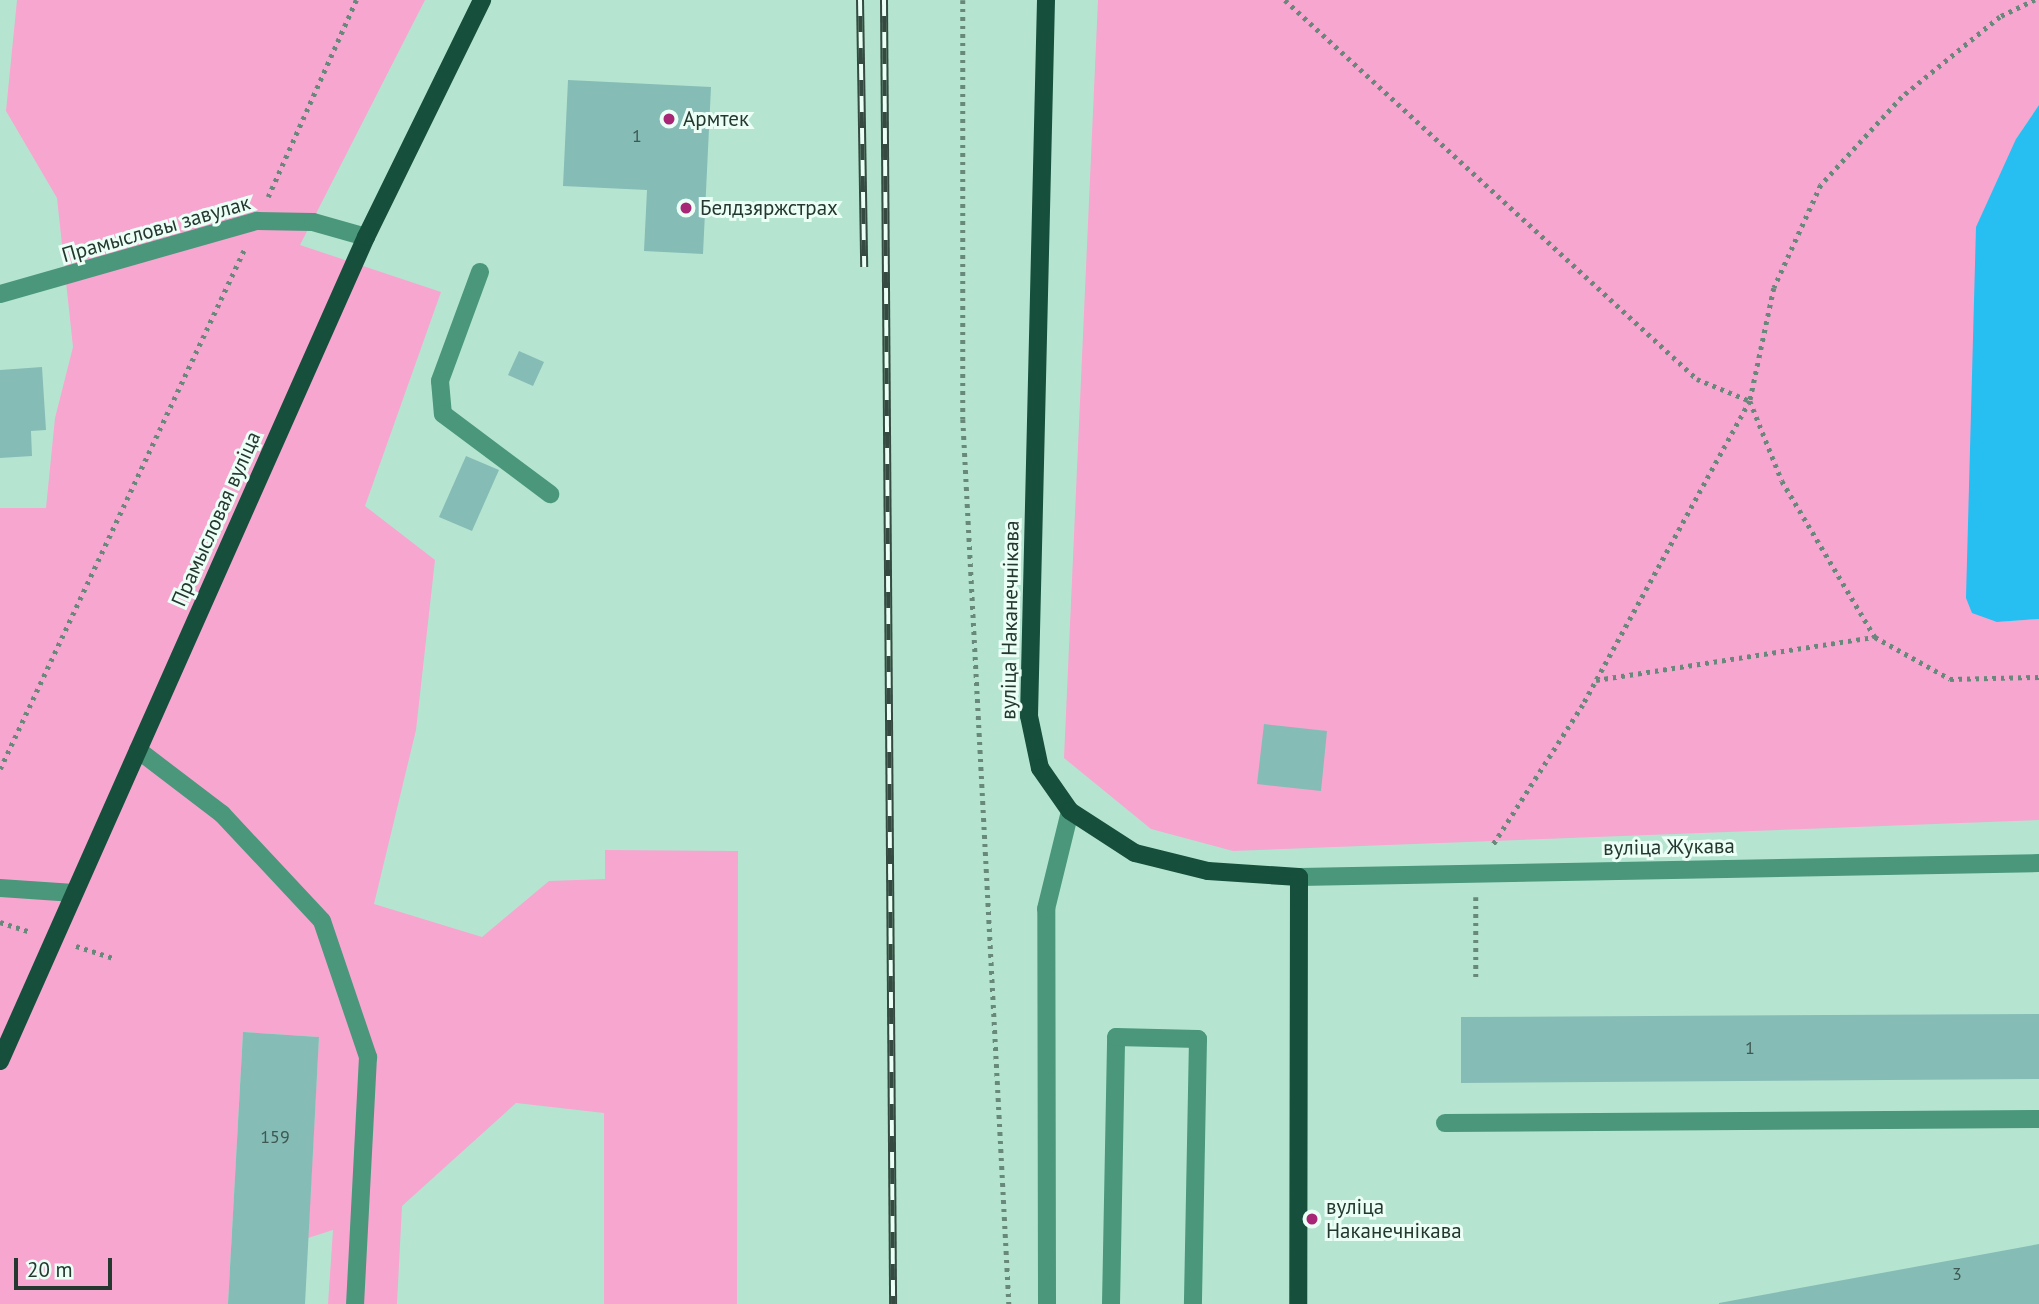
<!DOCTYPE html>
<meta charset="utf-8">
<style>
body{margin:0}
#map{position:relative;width:2039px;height:1304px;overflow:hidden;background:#b5e5d1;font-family:"PT Sans",sans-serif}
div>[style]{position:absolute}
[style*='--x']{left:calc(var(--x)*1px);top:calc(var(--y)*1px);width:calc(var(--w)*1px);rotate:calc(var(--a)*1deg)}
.green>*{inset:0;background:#f7a6d0}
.water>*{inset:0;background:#27bef1}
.building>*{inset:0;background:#86bcb6}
.path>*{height:4.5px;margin-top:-2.25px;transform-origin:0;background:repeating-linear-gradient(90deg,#67887a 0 3.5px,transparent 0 8.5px)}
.minor>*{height:18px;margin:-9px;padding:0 9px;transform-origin:9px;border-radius:9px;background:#4a977b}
.major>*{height:18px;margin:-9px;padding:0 9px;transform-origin:9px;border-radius:9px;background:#164f3c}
.rail>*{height:8px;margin-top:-4px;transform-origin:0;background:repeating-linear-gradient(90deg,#ecfff6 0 16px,#354b41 0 32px);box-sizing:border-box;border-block:2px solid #354b41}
.dots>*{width:19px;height:19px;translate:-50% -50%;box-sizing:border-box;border:4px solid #ecfff6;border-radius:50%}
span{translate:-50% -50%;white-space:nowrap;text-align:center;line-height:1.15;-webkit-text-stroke:6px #ecfff6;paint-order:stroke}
.number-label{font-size:18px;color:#3d5952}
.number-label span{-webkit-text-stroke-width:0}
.poi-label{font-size:21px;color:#253830}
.left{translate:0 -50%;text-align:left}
.street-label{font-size:21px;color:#253830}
.scale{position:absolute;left:14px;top:1258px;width:98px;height:32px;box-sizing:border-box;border:4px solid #253830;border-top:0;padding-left:9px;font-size:21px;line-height:24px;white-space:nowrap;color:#253830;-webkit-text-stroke:5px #ecfff6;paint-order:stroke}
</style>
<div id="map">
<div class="green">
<i style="clip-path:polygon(17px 0,425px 0,300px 245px,441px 292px,365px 506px,435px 560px,416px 730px,374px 904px,482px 937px,549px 881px,605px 879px,605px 850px,738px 851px,737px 1304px,604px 1304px,604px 1113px,516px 1103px,402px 1206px,397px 1304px,328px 1304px,333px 1230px,308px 1238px,319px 1037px,243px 1032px,228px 1304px,0 1304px,0 508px,46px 508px,55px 418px,73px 347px,57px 198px,6px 111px)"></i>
<i style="clip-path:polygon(1098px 0,2039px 0,2039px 105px,2016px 139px,1997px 622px,2039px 619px,2039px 820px,1233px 851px,1151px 829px,1064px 758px)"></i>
</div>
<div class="water">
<i style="clip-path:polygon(2039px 105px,2039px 619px,1997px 622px,1972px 613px,1966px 598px,1976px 227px,2016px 139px)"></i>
</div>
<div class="building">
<i style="clip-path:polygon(568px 80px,711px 87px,703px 254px,644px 251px,647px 190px,563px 186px)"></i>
<i style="clip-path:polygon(519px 351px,544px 362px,533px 386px,508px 375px)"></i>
<i style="clip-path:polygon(42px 367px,46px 430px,31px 431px,32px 456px,0 458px,0 370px)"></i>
<i style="clip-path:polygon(466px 456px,499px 470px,472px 531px,439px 517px)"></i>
<i style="clip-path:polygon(1264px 724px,1327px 731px,1321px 791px,1257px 784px)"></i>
<i style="clip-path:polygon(2039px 1014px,2039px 1079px,1461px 1083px,1461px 1017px)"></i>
<i style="clip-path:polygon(243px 1032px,319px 1037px,305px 1304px,228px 1304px)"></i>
<i style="clip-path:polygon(2039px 1244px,2039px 1304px,1719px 1304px,1719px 1303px)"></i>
</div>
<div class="path">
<i style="--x:963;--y:0;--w:419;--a:90"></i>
<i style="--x:963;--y:419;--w:886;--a:87.02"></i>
<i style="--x:1285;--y:0;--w:560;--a:42.61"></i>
<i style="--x:1697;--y:379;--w:57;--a:22.5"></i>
<i style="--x:1750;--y:401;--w:347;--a:118.8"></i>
<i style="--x:1583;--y:705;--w:169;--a:122.7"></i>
<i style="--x:2035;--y:0;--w:39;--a:154"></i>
<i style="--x:2000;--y:17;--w:127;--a:140.8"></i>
<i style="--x:1902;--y:97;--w:120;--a:132.6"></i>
<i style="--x:1821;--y:185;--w:113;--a:114.5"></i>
<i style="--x:1774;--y:288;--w:116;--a:102"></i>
<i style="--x:1750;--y:401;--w:86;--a:68.2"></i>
<i style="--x:1782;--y:481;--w:182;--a:59.2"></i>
<i style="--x:1875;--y:637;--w:86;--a:29.2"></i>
<i style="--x:1950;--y:679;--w:89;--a:-1.3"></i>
<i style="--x:268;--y:197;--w:216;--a:-65.9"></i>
<i style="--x:1596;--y:680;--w:282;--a:-8.8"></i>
<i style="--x:0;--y:769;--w:573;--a:-64.82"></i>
<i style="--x:1476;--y:897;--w:80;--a:90"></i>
<i style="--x:0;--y:922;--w:33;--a:18"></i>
<i style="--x:76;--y:946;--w:38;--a:18"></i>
</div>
<div class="minor">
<i style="--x:480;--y:272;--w:116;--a:110.2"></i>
<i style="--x:440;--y:381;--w:33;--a:85"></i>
<i style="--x:443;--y:414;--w:134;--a:36.8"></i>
<i style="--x:0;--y:294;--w:267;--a:-15.9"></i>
<i style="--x:257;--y:221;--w:56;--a:1"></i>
<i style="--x:313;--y:222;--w:55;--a:15.8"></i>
<i style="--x:138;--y:750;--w:106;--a:37.3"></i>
<i style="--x:222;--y:814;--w:146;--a:46.9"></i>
<i style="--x:322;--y:921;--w:144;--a:71.3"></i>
<i style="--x:368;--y:1057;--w:247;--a:93"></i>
<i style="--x:1299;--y:877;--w:740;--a:-1.08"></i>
<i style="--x:0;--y:888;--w:74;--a:3.9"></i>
<i style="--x:1445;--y:1123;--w:594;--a:-0.39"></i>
<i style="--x:1047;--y:1304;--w:395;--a:-90.1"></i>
<i style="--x:1046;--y:909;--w:101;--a:-76.2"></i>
<i style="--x:1111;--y:1304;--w:267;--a:-88.9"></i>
<i style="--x:1116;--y:1037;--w:82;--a:1.4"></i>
<i style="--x:1198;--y:1039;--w:265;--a:91.1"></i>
</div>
<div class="major">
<i style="--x:1046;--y:0;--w:716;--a:91.36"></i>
<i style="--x:1029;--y:716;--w:53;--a:78.1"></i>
<i style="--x:1040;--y:768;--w:52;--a:55.1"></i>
<i style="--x:1070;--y:811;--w:77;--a:32.9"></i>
<i style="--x:1135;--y:853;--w:75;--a:13.9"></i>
<i style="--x:1208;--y:871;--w:91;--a:3.8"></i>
<i style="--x:1299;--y:877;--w:427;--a:90.1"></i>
<i style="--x:0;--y:1061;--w:902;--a:-66.05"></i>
<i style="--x:366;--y:237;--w:264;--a:-63.9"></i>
</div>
<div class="rail">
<i style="--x:860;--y:0;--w:267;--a:89.1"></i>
<i style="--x:884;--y:0;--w:1304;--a:89.6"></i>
</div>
<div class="dots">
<i style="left:669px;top:119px;background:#a72776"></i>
<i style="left:686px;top:208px;background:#a72776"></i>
<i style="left:1312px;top:1219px;background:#a72776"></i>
</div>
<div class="number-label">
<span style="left:637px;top:136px">1</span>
<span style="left:1750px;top:1048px">1</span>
<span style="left:275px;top:1137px">159</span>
<span style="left:1957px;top:1274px">3</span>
</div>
<div class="poi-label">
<span class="left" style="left:683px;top:119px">Армтек</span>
<span class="left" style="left:700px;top:208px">Белдзяржстрах</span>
<span class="left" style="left:1326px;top:1219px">вуліца<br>Наканечнікава</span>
</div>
<div class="street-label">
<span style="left:156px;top:229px;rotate:-16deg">Прамысловы завулак</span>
<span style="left:216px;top:519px;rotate:-66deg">Прамысловая вуліца</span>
<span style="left:1010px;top:620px;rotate:-89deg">вуліца Наканечнікава</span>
<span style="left:1669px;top:847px;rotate:-1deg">вуліца Жукава</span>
</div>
<div class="scale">20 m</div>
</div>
